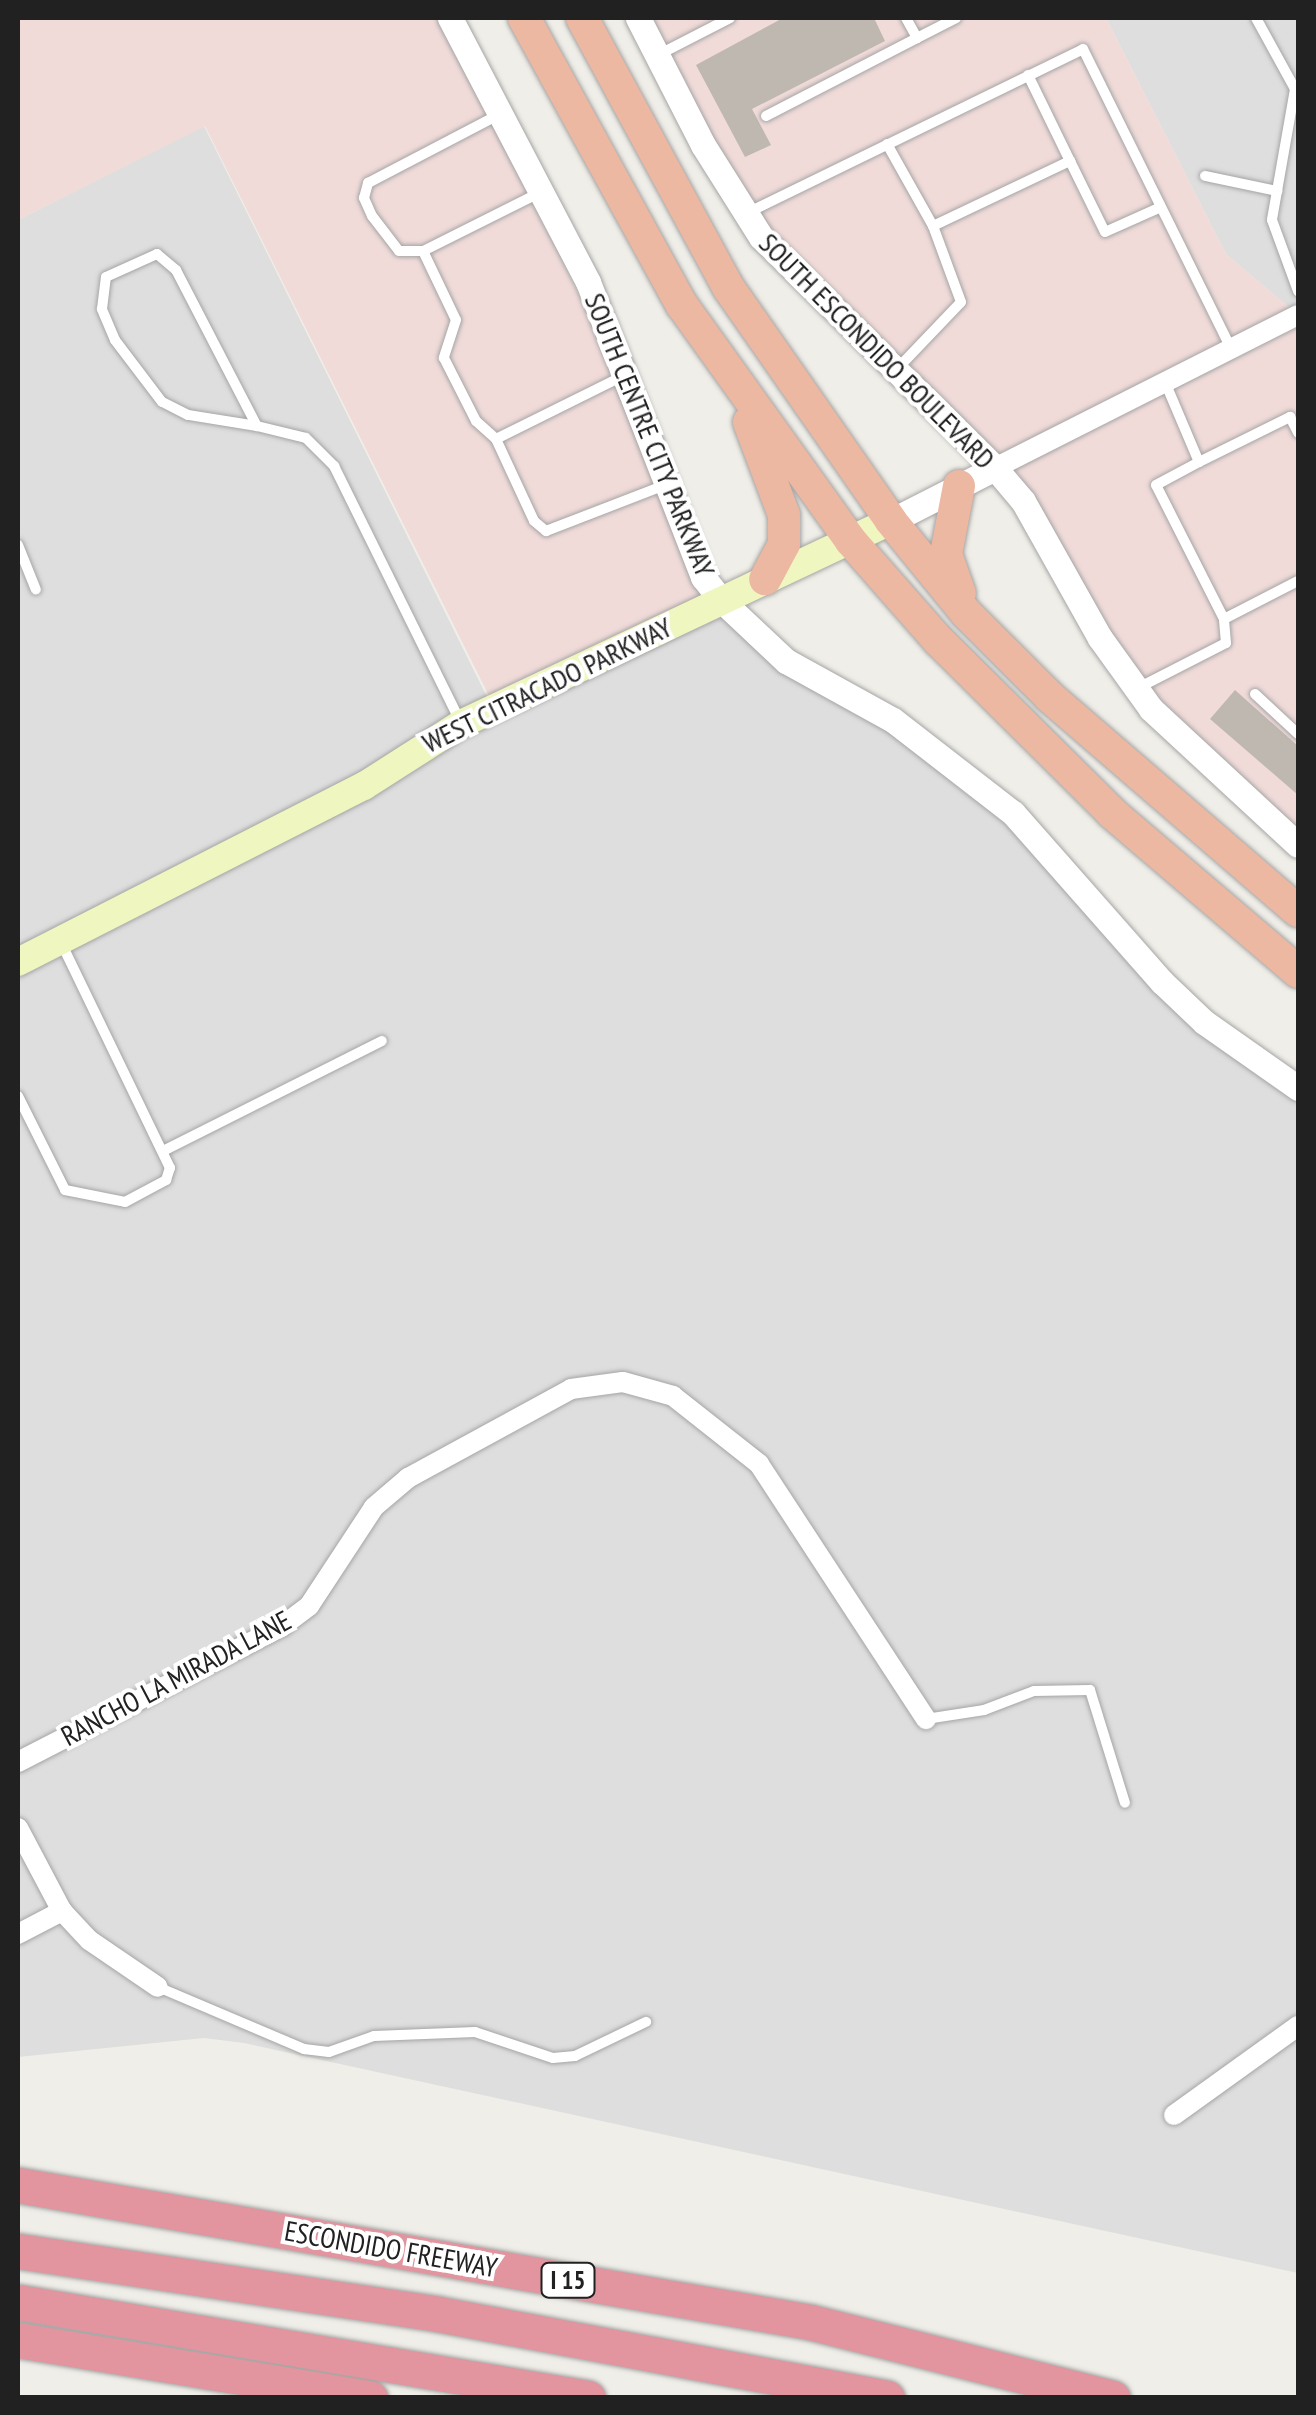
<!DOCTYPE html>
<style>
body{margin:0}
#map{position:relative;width:1316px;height:2415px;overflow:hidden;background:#f0eee8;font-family:"PT Sans Narrow",sans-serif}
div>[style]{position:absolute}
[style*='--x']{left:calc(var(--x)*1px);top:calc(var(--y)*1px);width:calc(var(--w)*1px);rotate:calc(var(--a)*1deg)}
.residential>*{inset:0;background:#dfdede}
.commercial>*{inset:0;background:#f0dbd9}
.building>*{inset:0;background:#beb8b1}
.roads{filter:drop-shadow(0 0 2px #a5a5a5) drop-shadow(0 0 2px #a5a5a5)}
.service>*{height:10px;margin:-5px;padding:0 5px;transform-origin:5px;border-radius:5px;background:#fff}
.minor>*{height:20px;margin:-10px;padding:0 10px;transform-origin:10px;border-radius:10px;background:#fff}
.tertiary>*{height:25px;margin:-12.5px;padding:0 12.5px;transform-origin:12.5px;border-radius:12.5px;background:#fff}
.secondary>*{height:28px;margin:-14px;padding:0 14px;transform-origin:14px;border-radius:14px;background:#eff6c0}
.trunk>*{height:32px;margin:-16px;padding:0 16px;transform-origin:16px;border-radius:16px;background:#ecb8a2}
.motorway>*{height:35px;margin:-17.5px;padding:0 17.5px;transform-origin:17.5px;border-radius:17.5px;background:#e2959e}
span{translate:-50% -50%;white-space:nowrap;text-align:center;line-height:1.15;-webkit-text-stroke:8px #fff;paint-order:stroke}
.shield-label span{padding:2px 8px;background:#fff;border:2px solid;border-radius:8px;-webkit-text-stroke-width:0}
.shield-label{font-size:25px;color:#212121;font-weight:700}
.street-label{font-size:28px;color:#212121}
.frame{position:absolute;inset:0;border:20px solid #212121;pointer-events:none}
</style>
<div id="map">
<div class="residential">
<i style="clip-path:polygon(1106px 18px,1298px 18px,1298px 315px,1226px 254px)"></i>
<i style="clip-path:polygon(204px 126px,490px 703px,720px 599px,967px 776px,1136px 956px,1298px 1084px,1298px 2273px,244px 2043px,204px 2038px,18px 2057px,18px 220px)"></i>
</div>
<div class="commercial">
<i style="clip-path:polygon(18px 18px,450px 18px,720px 599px,495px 708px,205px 126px,18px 220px)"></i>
<i style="clip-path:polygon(638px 18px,1106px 18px,1226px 254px,1298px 315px,1298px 845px,1151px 709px,1021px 498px,804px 284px)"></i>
</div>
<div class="building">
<i style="clip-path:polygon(783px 18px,874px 18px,885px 41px,752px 109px,771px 145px,745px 157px,696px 65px)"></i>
<i style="clip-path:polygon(1235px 690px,1298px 746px,1298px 795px,1210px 719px)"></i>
</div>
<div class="roads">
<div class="service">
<i style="--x:906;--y:18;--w:23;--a:61"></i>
<i style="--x:917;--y:38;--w:44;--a:-27.1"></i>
<i style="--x:1256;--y:18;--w:81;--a:61.2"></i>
<i style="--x:1295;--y:89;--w:133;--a:100"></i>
<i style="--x:1272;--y:220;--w:76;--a:69.9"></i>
<i style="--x:658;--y:55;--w:81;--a:-27.2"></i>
<i style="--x:1028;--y:75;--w:96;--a:64"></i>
<i style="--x:766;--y:116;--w:170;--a:-27.3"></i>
<i style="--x:887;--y:144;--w:94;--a:60.7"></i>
<i style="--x:1205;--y:176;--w:74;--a:11.8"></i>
<i style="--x:541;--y:192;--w:132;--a:153.4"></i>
<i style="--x:423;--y:251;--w:76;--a:64.4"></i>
<i style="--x:456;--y:320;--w:40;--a:108"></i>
<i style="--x:444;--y:358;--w:71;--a:63.1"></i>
<i style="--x:476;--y:421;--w:27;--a:42"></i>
<i style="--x:496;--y:439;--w:142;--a:-26.4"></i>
<i style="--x:745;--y:214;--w:376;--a:-26"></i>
<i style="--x:1083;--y:49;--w:335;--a:63.7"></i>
<i style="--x:423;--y:251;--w:24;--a:180"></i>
<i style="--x:399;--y:251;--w:44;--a:-127.6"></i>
<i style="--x:372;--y:216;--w:20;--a:-114"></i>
<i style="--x:364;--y:198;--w:16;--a:-75"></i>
<i style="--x:368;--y:183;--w:149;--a:-27.6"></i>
<i style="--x:157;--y:254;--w:25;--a:40"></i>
<i style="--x:176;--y:270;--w:176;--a:62.6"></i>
<i style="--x:257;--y:426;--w:70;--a:-170.9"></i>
<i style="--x:188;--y:415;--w:29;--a:-153"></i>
<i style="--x:162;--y:402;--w:78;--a:-127.2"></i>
<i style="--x:115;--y:340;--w:34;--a:-113"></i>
<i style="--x:102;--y:309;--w:32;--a:-83"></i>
<i style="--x:106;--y:277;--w:56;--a:-24.3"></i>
<i style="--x:898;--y:368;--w:91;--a:-46.3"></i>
<i style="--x:961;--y:302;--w:81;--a:-110.2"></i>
<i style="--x:933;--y:226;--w:152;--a:-25.4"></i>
<i style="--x:1070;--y:161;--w:79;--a:63.8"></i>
<i style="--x:1105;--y:232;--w:61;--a:-24.1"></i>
<i style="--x:1165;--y:382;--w:87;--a:67"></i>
<i style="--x:1199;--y:462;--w:102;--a:-26.3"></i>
<i style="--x:1290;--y:417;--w:18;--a:63"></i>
<i style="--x:257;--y:426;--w:50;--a:13.8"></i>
<i style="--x:306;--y:438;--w:40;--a:45"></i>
<i style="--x:334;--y:466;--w:287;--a:63.7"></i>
<i style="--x:496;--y:439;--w:90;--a:65.1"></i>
<i style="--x:534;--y:521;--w:16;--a:40"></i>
<i style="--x:546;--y:531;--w:128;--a:-21.1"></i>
<i style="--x:18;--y:545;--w:48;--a:68.2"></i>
<i style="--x:1224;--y:619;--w:83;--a:-27.2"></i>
<i style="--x:1136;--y:689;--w:101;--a:-27.1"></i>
<i style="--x:1226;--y:643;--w:24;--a:-95"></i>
<i style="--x:1224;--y:619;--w:150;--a:-116.9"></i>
<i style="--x:1156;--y:485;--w:49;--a:-28.1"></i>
<i style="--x:1255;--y:694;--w:59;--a:42.9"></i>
<i style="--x:18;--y:1096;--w:105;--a:63.4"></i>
<i style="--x:65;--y:1190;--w:61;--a:11.3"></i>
<i style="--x:125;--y:1202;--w:47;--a:-28.2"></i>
<i style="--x:166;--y:1180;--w:13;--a:-72"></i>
<i style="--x:170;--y:1168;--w:250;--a:-115.8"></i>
<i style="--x:163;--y:1151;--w:245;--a:-26.7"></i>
<i style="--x:926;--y:1719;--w:59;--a:-8.8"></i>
<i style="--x:984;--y:1710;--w:53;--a:-20.8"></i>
<i style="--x:1034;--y:1691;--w:56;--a:-1"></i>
<i style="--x:1090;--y:1690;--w:118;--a:72.8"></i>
<i style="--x:158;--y:1987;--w:159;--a:23"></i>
<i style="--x:304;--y:2049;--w:25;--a:7"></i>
<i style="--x:329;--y:2052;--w:48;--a:-19.6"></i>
<i style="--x:374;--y:2036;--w:101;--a:-2.3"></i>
<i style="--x:475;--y:2032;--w:82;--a:18.4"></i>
<i style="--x:553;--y:2058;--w:22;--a:-5"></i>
<i style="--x:575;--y:2056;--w:79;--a:-25.6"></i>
</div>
<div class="minor">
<i style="--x:995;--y:468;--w:339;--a:-26.8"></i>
<i style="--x:18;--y:1762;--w:296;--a:-27.2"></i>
<i style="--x:281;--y:1627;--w:35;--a:-37"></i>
<i style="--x:309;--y:1606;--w:118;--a:-56.7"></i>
<i style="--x:374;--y:1507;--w:45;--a:-40.5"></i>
<i style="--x:408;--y:1478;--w:186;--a:-28.6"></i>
<i style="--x:571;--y:1389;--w:52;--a:-7.7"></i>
<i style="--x:623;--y:1382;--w:52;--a:15.6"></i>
<i style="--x:673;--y:1396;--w:110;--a:38.3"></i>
<i style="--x:759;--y:1464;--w:305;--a:56.8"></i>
<i style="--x:18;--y:1828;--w:94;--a:62.1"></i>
<i style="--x:62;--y:1911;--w:40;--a:47"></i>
<i style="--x:89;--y:1940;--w:83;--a:34.3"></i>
<i style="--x:18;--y:1934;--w:50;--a:-27.6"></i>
<i style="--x:1174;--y:2115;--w:153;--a:-35.7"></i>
</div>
<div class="tertiary">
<i style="--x:450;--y:18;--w:298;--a:62.4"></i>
<i style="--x:588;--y:282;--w:317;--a:68.7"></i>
<i style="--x:703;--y:577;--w:28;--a:52"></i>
<i style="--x:720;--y:599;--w:91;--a:43.2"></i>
<i style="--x:786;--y:661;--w:122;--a:28.9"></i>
<i style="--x:893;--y:720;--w:152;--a:37.8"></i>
<i style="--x:1013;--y:813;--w:225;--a:48.6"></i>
<i style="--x:1162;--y:982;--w:58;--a:43.6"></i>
<i style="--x:1204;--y:1022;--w:115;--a:35.1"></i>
<i style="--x:638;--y:18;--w:143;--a:62.9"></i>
<i style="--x:703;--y:145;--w:109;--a:57.8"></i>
<i style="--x:761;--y:237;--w:329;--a:44.6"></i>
<i style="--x:995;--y:468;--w:43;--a:49.7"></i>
<i style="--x:1023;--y:501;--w:157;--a:60.7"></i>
<i style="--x:1100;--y:638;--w:87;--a:54.3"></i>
<i style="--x:1151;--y:709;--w:200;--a:42.8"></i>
<i style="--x:891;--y:521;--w:117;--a:-27"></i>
</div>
<div class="secondary">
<i style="--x:18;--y:962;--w:388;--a:-27"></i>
<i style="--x:364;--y:786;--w:115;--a:-32.6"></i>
<i style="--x:461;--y:724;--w:476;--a:-25.3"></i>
</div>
<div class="trunk">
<i style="--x:524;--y:18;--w:328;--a:61.2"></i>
<i style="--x:682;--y:305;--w:290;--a:54.4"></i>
<i style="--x:851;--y:541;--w:133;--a:48.7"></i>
<i style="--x:939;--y:641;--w:244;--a:44.8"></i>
<i style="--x:1112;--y:813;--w:245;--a:40.5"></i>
<i style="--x:582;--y:18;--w:306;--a:61.5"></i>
<i style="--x:728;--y:287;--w:285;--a:55.1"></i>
<i style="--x:891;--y:521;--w:119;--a:50.8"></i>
<i style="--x:966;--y:613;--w:119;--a:45"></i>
<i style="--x:1050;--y:697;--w:328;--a:40.8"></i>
<i style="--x:749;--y:422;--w:99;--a:69.4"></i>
<i style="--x:784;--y:515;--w:29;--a:90"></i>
<i style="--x:784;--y:544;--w:40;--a:118"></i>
<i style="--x:959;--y:486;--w:69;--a:100.8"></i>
<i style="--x:946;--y:554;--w:42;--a:70.7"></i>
</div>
<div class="motorway">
<i style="--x:18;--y:2185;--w:804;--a:9.81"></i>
<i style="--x:810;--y:2322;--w:312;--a:14.1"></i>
<i style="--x:18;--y:2251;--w:425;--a:8.5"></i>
<i style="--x:438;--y:2314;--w:457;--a:10.6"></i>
<i style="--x:18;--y:2302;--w:578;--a:9.56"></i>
<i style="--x:18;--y:2340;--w:357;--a:9.4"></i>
</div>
</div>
<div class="shield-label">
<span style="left:568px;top:2280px">I 15</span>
</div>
<div class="street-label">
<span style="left:877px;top:351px;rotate:45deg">SOUTH ESCONDIDO BOULEVARD</span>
<span style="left:650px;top:435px;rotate:68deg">SOUTH CENTRE CITY PARKWAY</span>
<span style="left:547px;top:685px;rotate:-26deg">WEST CITRACADO PARKWAY</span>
<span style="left:176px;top:1678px;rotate:-28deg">RANCHO LA MIRADA LANE</span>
<span style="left:391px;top:2249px;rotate:10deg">ESCONDIDO FREEWAY</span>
</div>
<div class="frame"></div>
</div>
